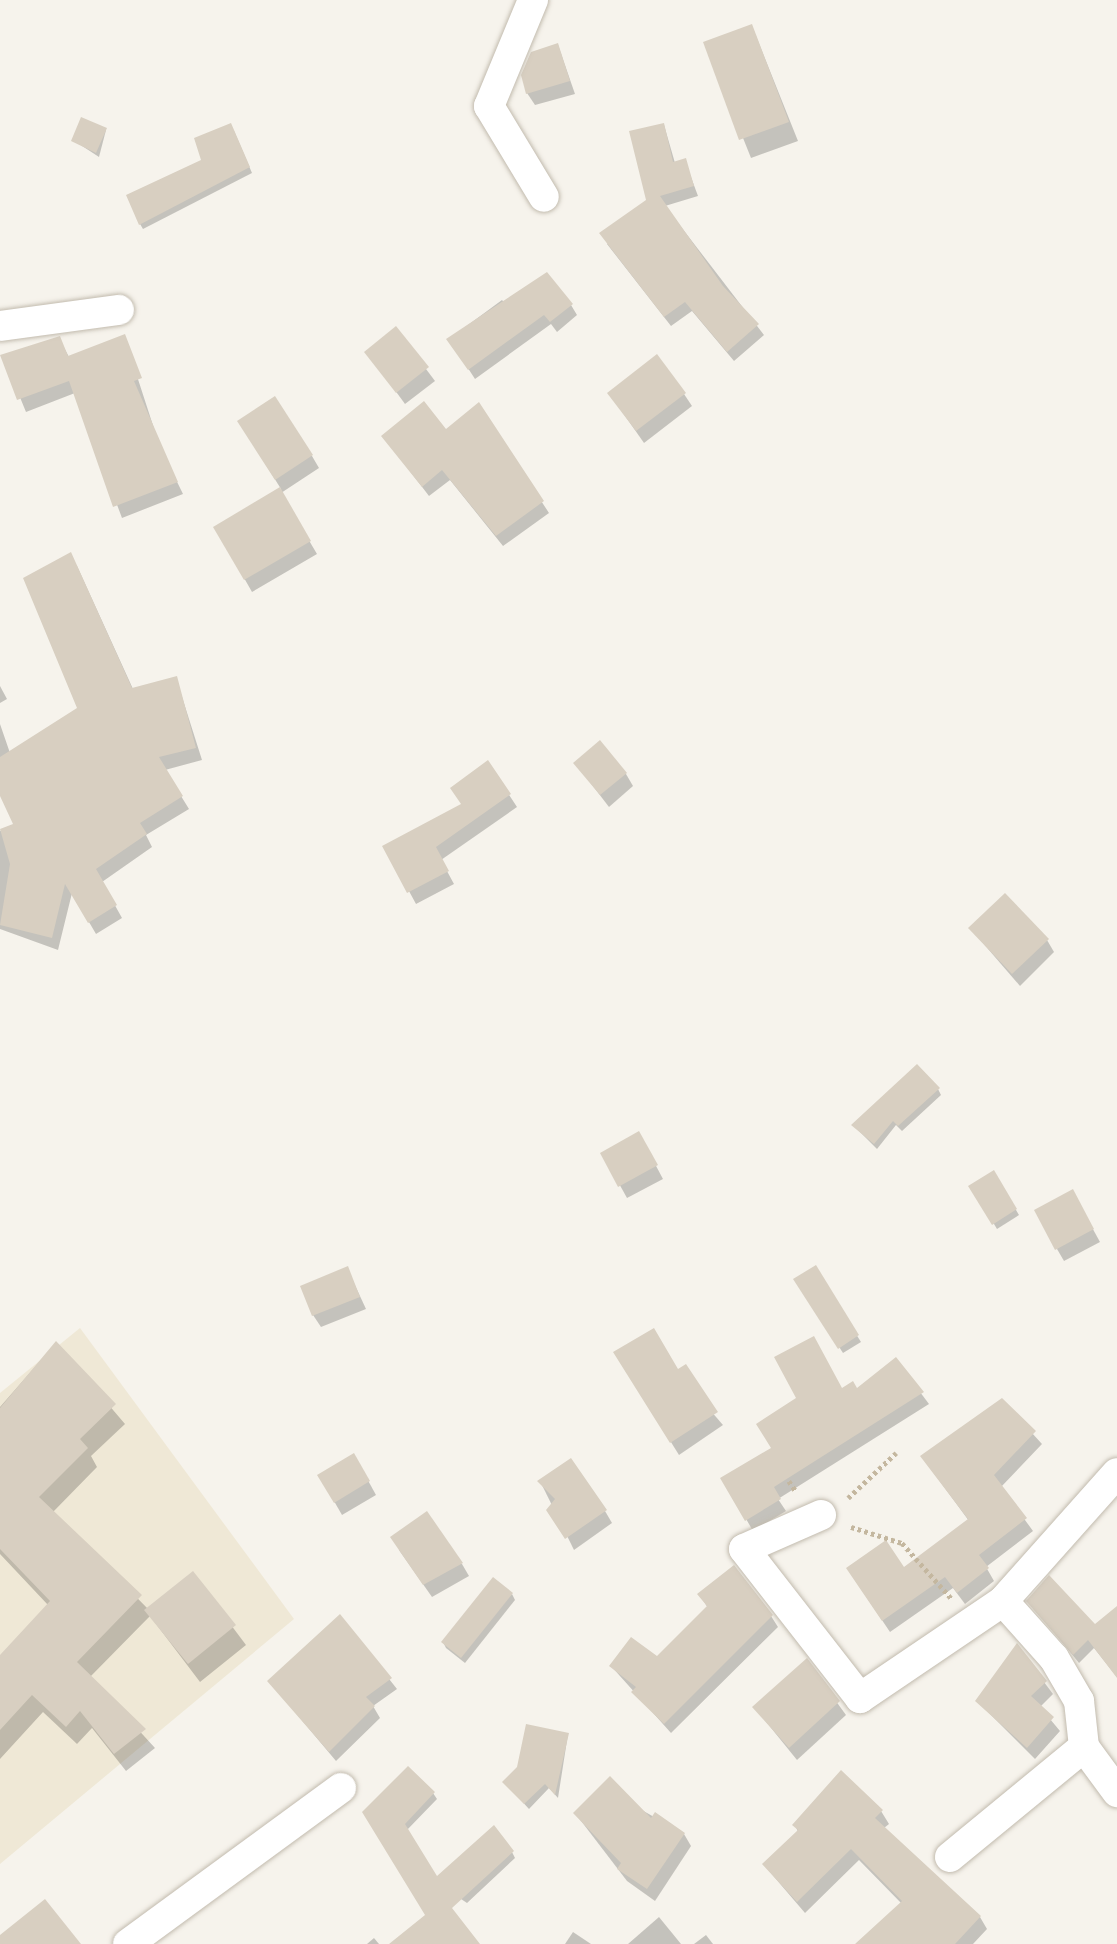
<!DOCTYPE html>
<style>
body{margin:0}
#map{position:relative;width:1117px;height:1944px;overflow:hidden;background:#f6f3ec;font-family:"Public Sans",sans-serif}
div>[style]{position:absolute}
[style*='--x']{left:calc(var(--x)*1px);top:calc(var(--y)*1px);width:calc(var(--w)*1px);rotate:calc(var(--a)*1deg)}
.education>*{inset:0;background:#efe8d6}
.shadow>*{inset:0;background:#0003}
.building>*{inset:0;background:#d8cfc1}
.path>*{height:4.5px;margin-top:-2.25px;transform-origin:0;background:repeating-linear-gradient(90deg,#c4b79f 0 3.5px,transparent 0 7px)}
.roads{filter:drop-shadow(0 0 2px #c2bbae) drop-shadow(0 0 2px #c2bbae)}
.street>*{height:30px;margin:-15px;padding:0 15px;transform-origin:15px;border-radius:15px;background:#fff}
span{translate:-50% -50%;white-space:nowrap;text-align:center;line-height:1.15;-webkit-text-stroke:5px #fff;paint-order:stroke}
</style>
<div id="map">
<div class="education">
<i style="clip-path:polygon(80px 1328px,294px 1619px,0 1864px,0 1393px)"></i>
</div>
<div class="shadow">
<i style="clip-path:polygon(752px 26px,798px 141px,751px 158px,705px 43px)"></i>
<i style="clip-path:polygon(558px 45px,575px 94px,535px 105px,527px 93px)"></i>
<i style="clip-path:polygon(664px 125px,675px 163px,685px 161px,698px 196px,665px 206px,764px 335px,734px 361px,692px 311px,671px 326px,607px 244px,648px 201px)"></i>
<i style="clip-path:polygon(106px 130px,99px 157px,73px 140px)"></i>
<i style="clip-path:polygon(234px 131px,252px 173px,143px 229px,140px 224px)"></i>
<i style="clip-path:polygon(502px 300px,507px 306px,571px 305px,577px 315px,557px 332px,551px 324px,475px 379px,449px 339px)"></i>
<i style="clip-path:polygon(396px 329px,435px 381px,405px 404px,367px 352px)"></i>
<i style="clip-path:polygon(124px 336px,160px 447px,183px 494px,122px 518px,75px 393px,26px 412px,3px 356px,59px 338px,69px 357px)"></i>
<i style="clip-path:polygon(609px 393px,684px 394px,692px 406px,644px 443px)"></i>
<i style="clip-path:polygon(478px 404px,549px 513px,503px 546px,450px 480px,429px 496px,383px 436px,446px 432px)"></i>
<i style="clip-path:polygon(246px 433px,312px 456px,319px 468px,281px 493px,317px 554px,252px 592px,215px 527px,281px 489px)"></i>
<i style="clip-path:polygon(77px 566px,133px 689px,176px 678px,202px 760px,165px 770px,189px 809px,146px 835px,152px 847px,102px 882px,122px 918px,96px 934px,72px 893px,58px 950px,0 929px,0 831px,15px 825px,0 792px,0 724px,10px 753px,80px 709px)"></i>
<i style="clip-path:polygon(0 686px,7px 699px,0 703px)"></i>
<i style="clip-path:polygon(488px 763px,517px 807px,441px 860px,454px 884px,416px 904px,385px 847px,462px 806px)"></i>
<i style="clip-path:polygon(576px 764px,626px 774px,633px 786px,609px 807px)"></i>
<i style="clip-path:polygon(970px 928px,1047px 940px,1054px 952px,1020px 986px)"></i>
<i style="clip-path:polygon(938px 1089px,941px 1095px,902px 1131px,896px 1125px,877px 1149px,853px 1125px)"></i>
<i style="clip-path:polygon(639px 1134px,663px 1179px,627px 1198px,602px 1153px)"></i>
<i style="clip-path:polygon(993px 1172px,1019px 1215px,997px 1229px,971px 1186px)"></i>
<i style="clip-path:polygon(1072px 1191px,1100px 1242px,1064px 1261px,1057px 1249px)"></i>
<i style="clip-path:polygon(347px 1268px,366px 1309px,321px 1327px,313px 1315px)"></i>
<i style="clip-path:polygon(815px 1268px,861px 1342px,843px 1353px,796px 1280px)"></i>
<i style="clip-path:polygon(56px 1343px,125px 1424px,91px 1456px,97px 1467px,53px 1512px,148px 1609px,192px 1573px,246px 1645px,200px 1682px,150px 1616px,90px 1677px,155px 1748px,126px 1771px,92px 1728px,77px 1744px,43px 1712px,0 1759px,0 1657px,48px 1605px,0 1554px,0 1407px)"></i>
<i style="clip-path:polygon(896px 1360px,929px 1404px,778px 1499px,786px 1511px,753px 1531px,723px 1479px,773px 1448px,842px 1391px,857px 1391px)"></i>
<i style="clip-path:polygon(623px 1365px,677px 1372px,723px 1425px,679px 1455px)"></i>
<i style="clip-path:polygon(1002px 1400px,1042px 1444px,1001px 1487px,1033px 1531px,986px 1567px,994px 1581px,965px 1604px,953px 1588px,890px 1632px,855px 1580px,904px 1569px,969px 1521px,922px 1457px)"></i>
<i style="clip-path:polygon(354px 1455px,376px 1495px,342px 1515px,319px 1475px)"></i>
<i style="clip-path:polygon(540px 1481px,605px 1511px,612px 1523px,574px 1550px)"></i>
<i style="clip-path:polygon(399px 1550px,462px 1564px,469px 1576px,432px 1597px)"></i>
<i style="clip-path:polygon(512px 1594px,515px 1600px,465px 1663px,446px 1648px,443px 1642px)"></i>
<i style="clip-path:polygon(699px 1594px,771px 1616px,778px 1627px,671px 1733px,611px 1666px,657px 1658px,708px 1608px)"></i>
<i style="clip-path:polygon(1029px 1601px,1095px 1626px,1117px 1621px,1117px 1677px,1094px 1648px,1079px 1663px)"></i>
<i style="clip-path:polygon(340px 1617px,397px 1689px,373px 1706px,380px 1718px,336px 1761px,269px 1681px)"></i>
<i style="clip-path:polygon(1017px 1646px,1053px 1694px,1040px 1707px,1060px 1731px,1035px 1759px,977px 1701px)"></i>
<i style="clip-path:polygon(806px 1660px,846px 1715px,797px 1760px,754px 1707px)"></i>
<i style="clip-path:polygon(568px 1734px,558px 1798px,549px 1788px,529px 1809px,504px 1782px)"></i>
<i style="clip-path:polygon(433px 1793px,437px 1799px,407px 1830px,437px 1878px,512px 1852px,515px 1858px,467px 1903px,401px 1859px,364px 1813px)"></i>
<i style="clip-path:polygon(640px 1809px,684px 1834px,691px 1846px,655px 1901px,627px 1881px,575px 1813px)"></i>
<i style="clip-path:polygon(881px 1811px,889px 1824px,884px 1828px,980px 1917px,987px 1929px,973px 1944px,857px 1944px,902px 1904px,859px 1860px,805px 1913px,764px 1865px,798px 1832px,795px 1825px)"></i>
<i style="clip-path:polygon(659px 1917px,681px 1944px,628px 1944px)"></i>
<i style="clip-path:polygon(573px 1932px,591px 1944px,565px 1944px)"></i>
<i style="clip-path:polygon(706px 1935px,713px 1944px,694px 1944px)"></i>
<i style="clip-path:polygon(374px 1938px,379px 1944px,367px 1944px)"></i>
</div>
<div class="building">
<i style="clip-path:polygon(752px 24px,789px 122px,739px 140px,703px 42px)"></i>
<i style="clip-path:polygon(558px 43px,570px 81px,526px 94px,521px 75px,531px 52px)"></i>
<i style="clip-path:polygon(81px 117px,107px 128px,96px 153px,71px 141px)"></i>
<i style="clip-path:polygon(231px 123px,250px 167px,139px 225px,126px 195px,201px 160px,194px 138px)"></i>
<i style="clip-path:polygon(664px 123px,673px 162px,686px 158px,694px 186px,660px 196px,723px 286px,759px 324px,727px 352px,685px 302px,664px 317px,599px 233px,646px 200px,629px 131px)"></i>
<i style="clip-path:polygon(547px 272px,573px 304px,550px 322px,544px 315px,468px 370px,446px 339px)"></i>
<i style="clip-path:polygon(396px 326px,429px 367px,396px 393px,364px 352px)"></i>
<i style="clip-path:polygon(125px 334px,142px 378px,134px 381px,178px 482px,113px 507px,69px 381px,17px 400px,0 355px,60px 336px,68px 356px)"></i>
<i style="clip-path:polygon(657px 354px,686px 393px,636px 431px,607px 393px)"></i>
<i style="clip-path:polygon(275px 396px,313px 455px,275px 480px,237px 421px)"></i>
<i style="clip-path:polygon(424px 401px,446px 429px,479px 402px,544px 501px,496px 536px,442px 470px,422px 487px,381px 436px)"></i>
<i style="clip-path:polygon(280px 487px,311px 541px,244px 580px,213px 527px)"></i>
<i style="clip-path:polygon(71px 552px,132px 688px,177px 676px,196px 748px,159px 757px,183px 796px,140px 823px,147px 834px,96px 869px,117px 905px,88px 923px,65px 884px,52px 938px,0 925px,10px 864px,0 829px,13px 824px,0 796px,0 757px,77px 708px,23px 578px)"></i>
<i style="clip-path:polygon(600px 740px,627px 773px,600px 795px,573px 763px)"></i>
<i style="clip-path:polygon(488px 760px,511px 794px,436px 847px,449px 871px,407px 893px,382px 846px,461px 804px,450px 788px)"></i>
<i style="clip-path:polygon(1005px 893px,1049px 939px,1012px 974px,968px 928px)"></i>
<i style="clip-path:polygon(917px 1064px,940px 1088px,898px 1126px,893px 1121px,874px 1144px,851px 1125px)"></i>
<i style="clip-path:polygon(639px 1131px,658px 1165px,618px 1187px,600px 1153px)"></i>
<i style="clip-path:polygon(994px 1170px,1017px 1209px,992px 1225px,968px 1186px)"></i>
<i style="clip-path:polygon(1073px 1189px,1094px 1229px,1055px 1250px,1034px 1210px)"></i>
<i style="clip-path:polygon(816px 1265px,859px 1335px,838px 1349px,793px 1279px)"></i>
<i style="clip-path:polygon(348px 1266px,360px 1297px,312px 1316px,300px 1286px)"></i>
<i style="clip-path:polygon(654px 1328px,678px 1369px,686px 1364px,718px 1412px,670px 1443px,613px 1352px)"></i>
<i style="clip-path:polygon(814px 1336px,842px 1388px,853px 1381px,857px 1388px,896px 1357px,924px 1392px,774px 1487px,781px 1499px,745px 1521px,720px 1478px,771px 1448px,756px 1424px,796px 1398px,774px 1357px)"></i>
<i style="clip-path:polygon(56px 1341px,116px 1404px,80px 1439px,88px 1448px,39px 1497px,142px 1595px,77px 1662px,146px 1729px,114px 1754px,80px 1711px,66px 1727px,32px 1695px,0 1730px,0 1655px,50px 1601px,0 1549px,0 1408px)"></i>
<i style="clip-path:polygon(1002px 1398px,1036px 1431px,994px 1475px,1027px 1518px,979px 1555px,989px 1568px,957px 1593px,945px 1577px,882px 1621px,846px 1568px,886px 1540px,904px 1567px,968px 1519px,920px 1456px)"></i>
<i style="clip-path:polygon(354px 1453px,370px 1481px,334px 1503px,317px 1475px)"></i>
<i style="clip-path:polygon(571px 1458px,607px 1510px,565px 1539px,546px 1510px,555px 1499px,537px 1481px)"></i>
<i style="clip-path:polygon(427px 1511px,463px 1563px,423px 1585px,390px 1537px)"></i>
<i style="clip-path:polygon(734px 1565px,773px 1615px,664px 1724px,631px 1692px,636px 1687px,609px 1666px,631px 1637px,657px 1656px,707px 1606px,697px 1594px)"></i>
<i style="clip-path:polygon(193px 1571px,236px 1625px,188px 1664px,144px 1610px)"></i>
<i style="clip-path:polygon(1049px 1575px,1095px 1624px,1117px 1606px,1117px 1678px,1088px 1640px,1073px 1655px,1026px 1601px)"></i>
<i style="clip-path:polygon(493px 1577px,513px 1593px,461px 1658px,441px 1642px)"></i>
<i style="clip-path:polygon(340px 1614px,392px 1678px,366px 1697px,375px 1706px,329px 1752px,267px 1681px)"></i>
<i style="clip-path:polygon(1017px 1643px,1047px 1681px,1031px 1696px,1054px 1717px,1027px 1748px,975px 1701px)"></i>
<i style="clip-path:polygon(807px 1658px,840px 1701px,789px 1748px,752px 1707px)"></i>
<i style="clip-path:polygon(526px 1724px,569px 1733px,555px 1795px,545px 1784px,524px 1804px,502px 1782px,517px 1767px)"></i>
<i style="clip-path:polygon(408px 1766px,435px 1792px,405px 1824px,437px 1876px,494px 1825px,514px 1851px,452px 1908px,480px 1944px,389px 1944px,425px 1915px,362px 1812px)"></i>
<i style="clip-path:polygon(841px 1770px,883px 1810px,875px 1818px,981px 1916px,955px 1944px,855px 1944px,902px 1901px,851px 1849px,797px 1902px,762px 1864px,798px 1830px,792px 1825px)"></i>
<i style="clip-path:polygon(610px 1776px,651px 1818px,655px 1812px,685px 1833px,647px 1889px,617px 1869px,621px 1863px,573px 1813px)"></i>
<i style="clip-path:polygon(45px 1899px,81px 1944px,0 1944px,0 1935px)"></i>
</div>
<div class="path">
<i style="--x:789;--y:1481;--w:11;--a:56"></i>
<i style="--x:848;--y:1498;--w:66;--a:-43.2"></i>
<i style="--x:851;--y:1527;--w:53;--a:17.4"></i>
<i style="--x:902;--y:1543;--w:74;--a:48.3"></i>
</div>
<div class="roads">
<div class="street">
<i style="--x:533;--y:0;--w:115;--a:112.5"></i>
<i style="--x:489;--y:106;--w:106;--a:58.9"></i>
<i style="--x:0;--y:326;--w:120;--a:-7.7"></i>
<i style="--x:821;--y:1515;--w:84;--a:156.2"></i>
<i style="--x:744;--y:1549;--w:189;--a:52.1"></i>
<i style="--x:860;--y:1698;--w:173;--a:-34.1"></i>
<i style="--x:1003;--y:1601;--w:171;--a:-48.3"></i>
<i style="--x:1003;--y:1601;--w:76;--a:48.2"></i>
<i style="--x:1054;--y:1658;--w:50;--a:59.8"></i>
<i style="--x:1079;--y:1701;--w:46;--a:83.8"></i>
<i style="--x:1084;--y:1747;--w:56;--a:53.7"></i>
<i style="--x:950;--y:1857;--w:173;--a:-39.4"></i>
<i style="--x:128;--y:1944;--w:264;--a:-36.2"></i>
</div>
</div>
</div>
